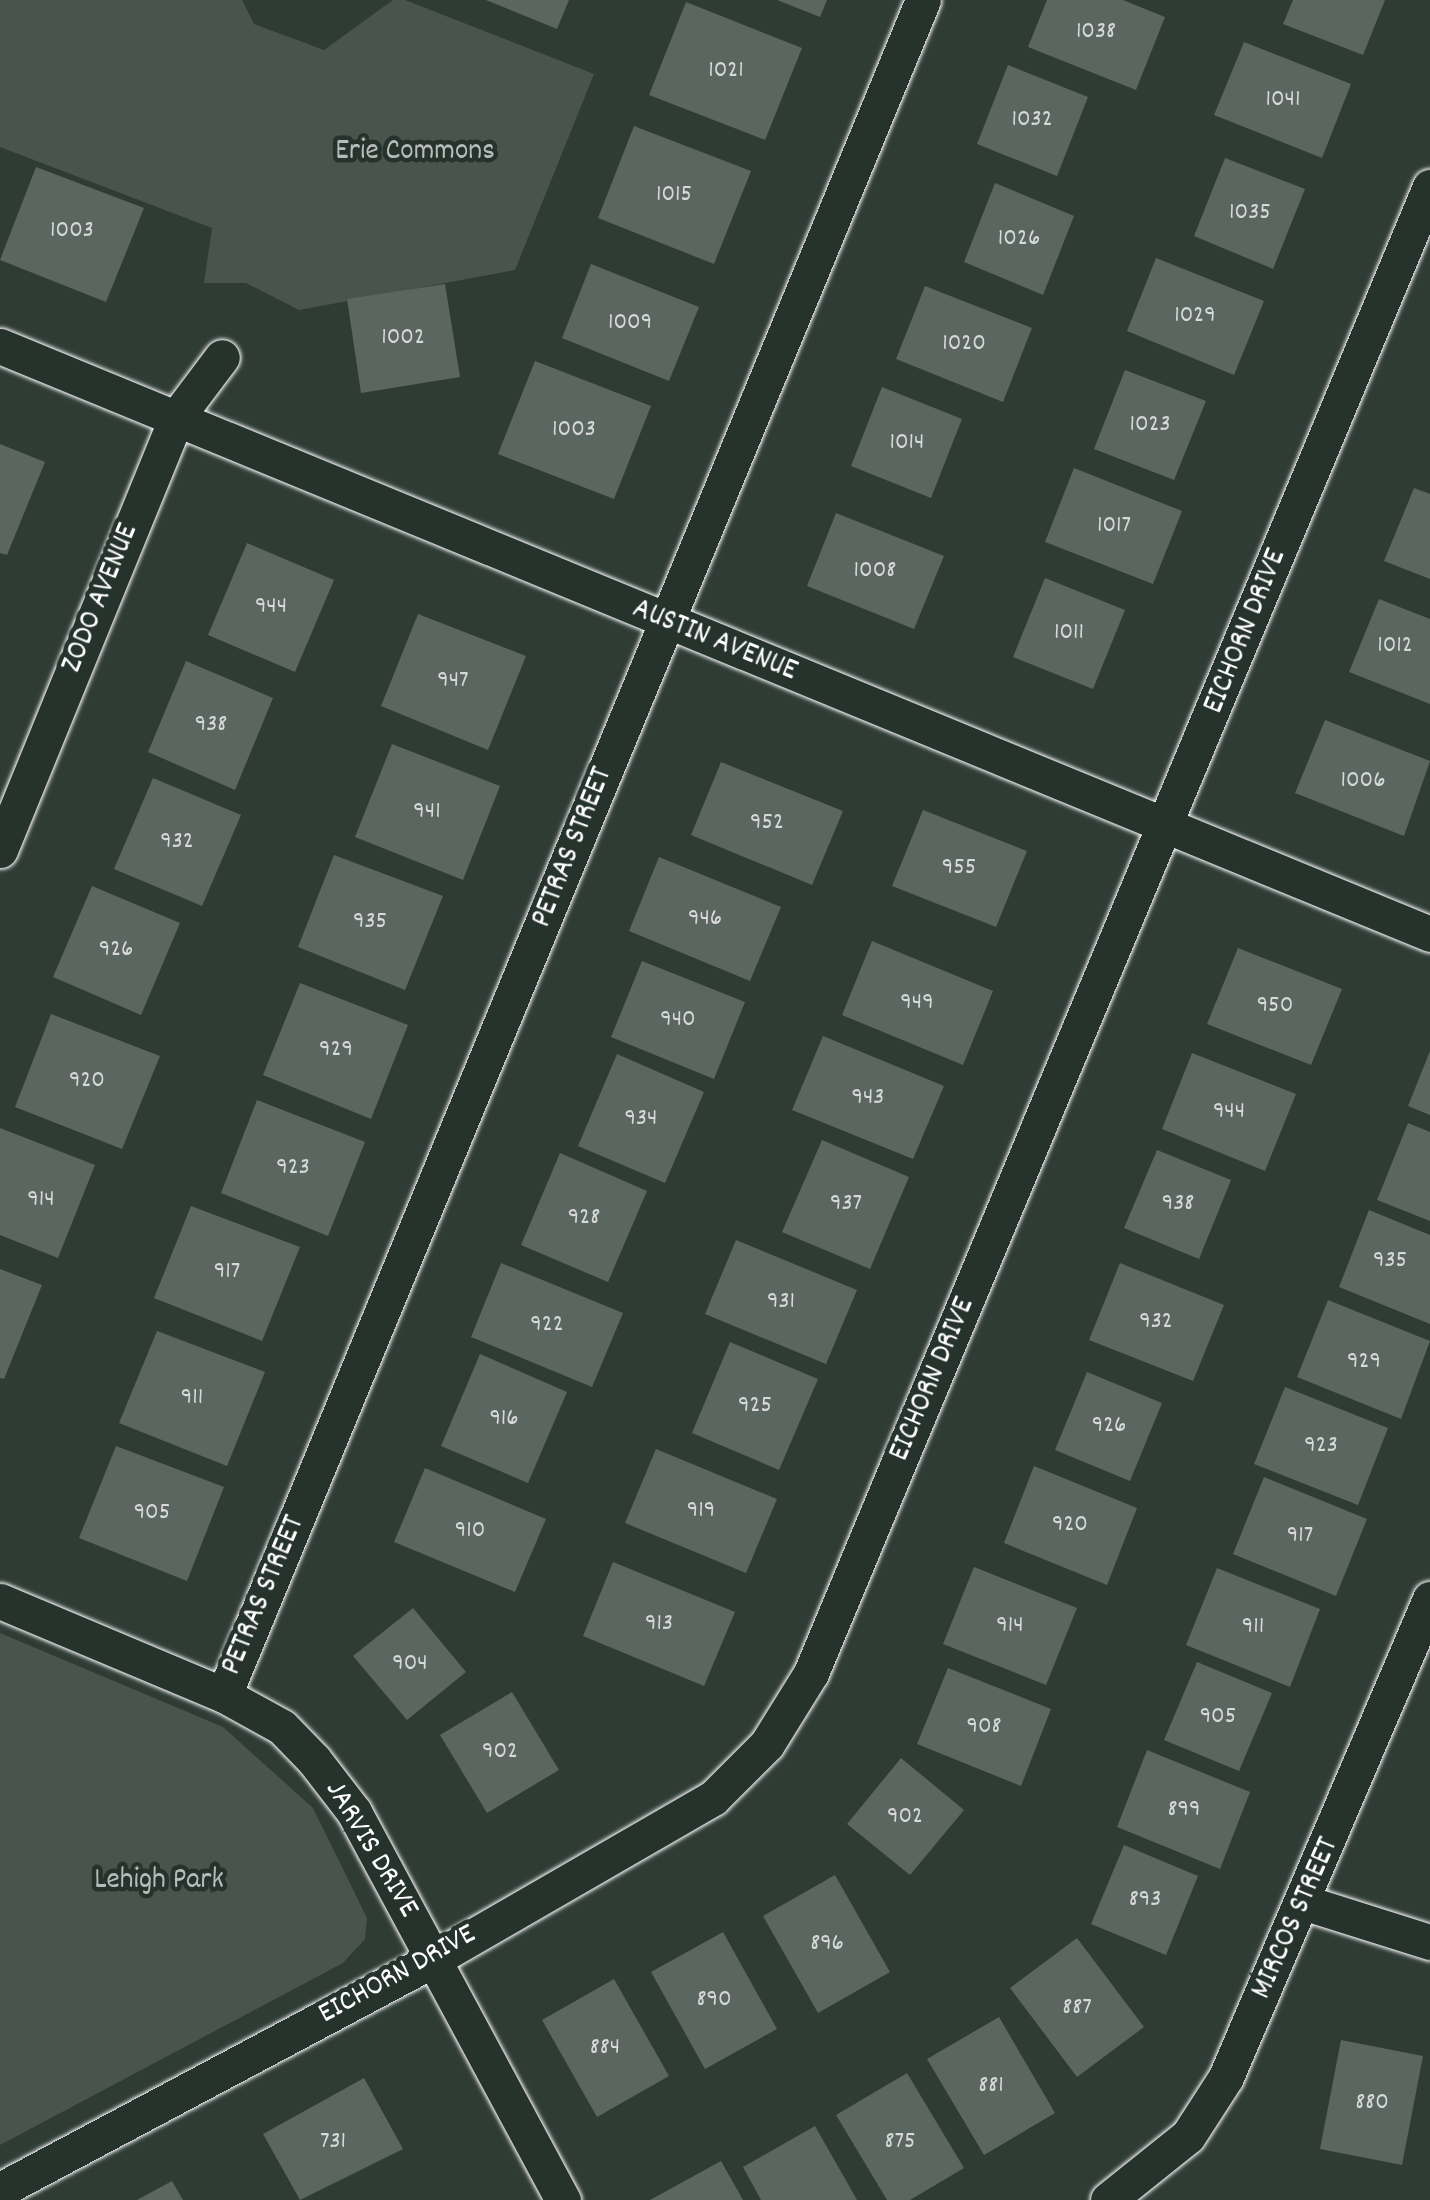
<!DOCTYPE html>
<style>
body{margin:0}
#map{position:relative;width:1430px;height:2200px;overflow:hidden;background:#2f3b35;font-family:Dekko,sans-serif}
div>[style]{position:absolute}
[style*='--x']{left:calc(var(--x)*1px);top:calc(var(--y)*1px);width:calc(var(--w)*1px);rotate:calc(var(--a)*1deg)}
.green>*{inset:0;background:#4a544f}
.building>*{inset:0;background:#5b6661}
.roads{filter:drop-shadow(0 0 2px #fff) drop-shadow(0 0 2px #fff)}
.minor>*{height:35px;margin:-17.5px;padding:0 17.5px;transform-origin:17.5px;border-radius:17.5px;background:#26332d}
span{translate:-50% -50%;white-space:nowrap;text-align:center;line-height:1.15;-webkit-text-stroke:9px #26332d;paint-order:stroke}
.number-label{font-size:25px;color:#d6d9d8}
.number-label span{-webkit-text-stroke-width:0}
.park-label{font-size:30px;color:#b7bbb9}
.street-label{font-size:30px;color:#fff}
</style>
<div id="map">
<div class="green">
<i style="clip-path:polygon(0 0,242px 0,254px 24px,324px 50px,393px 0,405px 0,594px 74px,515px 270px,299px 310px,246px 283px,204px 283px,212px 228px,0 147px)"></i>
<i style="clip-path:polygon(0 1633px,223px 1727px,313px 1808px,367px 1918px,365px 1939px,343px 1963px,0 2145px)"></i>
</div>
<div class="building">
<i style="clip-path:polygon(486px 0,569px 0,557px 29px)"></i>
<i style="clip-path:polygon(777px 0,827px 0,820px 17px)"></i>
<i style="clip-path:polygon(1047px 0,1123px 0,1165px 17px,1136px 90px,1028px 47px)"></i>
<i style="clip-path:polygon(1293px 0,1385px 0,1363px 55px,1283px 24px)"></i>
<i style="clip-path:polygon(686px 2px,802px 48px,765px 140px,649px 95px)"></i>
<i style="clip-path:polygon(1244px 42px,1351px 84px,1322px 158px,1214px 115px)"></i>
<i style="clip-path:polygon(1008px 65px,1088px 97px,1057px 176px,977px 144px)"></i>
<i style="clip-path:polygon(634px 126px,751px 171px,714px 264px,598px 218px)"></i>
<i style="clip-path:polygon(1225px 158px,1305px 189px,1273px 269px,1194px 236px)"></i>
<i style="clip-path:polygon(36px 167px,144px 208px,106px 302px,0 260px)"></i>
<i style="clip-path:polygon(995px 183px,1074px 216px,1043px 295px,964px 262px)"></i>
<i style="clip-path:polygon(1156px 258px,1264px 301px,1234px 375px,1127px 331px)"></i>
<i style="clip-path:polygon(591px 264px,699px 307px,669px 381px,562px 338px)"></i>
<i style="clip-path:polygon(445px 284px,460px 377px,361px 393px,347px 299px)"></i>
<i style="clip-path:polygon(925px 286px,1032px 328px,1003px 402px,896px 359px)"></i>
<i style="clip-path:polygon(535px 361px,651px 406px,614px 499px,498px 454px)"></i>
<i style="clip-path:polygon(1125px 370px,1206px 401px,1174px 480px,1094px 449px)"></i>
<i style="clip-path:polygon(882px 387px,962px 419px,931px 498px,851px 466px)"></i>
<i style="clip-path:polygon(0 444px,45px 462px,7px 555px,0 553px)"></i>
<i style="clip-path:polygon(1074px 468px,1182px 511px,1153px 584px,1045px 542px)"></i>
<i style="clip-path:polygon(1414px 488px,1430px 494px,1430px 579px,1384px 561px)"></i>
<i style="clip-path:polygon(836px 513px,944px 556px,914px 629px,807px 586px)"></i>
<i style="clip-path:polygon(247px 543px,334px 580px,295px 672px,208px 635px)"></i>
<i style="clip-path:polygon(1045px 578px,1125px 610px,1093px 689px,1013px 657px)"></i>
<i style="clip-path:polygon(1379px 599px,1430px 619px,1430px 704px,1349px 672px)"></i>
<i style="clip-path:polygon(418px 614px,526px 656px,488px 750px,381px 706px)"></i>
<i style="clip-path:polygon(186px 661px,273px 698px,235px 790px,148px 752px)"></i>
<i style="clip-path:polygon(1325px 720px,1430px 761px,1404px 836px,1295px 793px)"></i>
<i style="clip-path:polygon(392px 744px,500px 786px,463px 880px,355px 837px)"></i>
<i style="clip-path:polygon(721px 762px,843px 811px,812px 885px,691px 835px)"></i>
<i style="clip-path:polygon(153px 778px,241px 815px,202px 906px,114px 869px)"></i>
<i style="clip-path:polygon(923px 810px,1027px 851px,996px 927px,892px 886px)"></i>
<i style="clip-path:polygon(334px 855px,443px 896px,405px 990px,298px 947px)"></i>
<i style="clip-path:polygon(659px 857px,781px 907px,750px 981px,629px 931px)"></i>
<i style="clip-path:polygon(92px 886px,180px 923px,141px 1015px,53px 977px)"></i>
<i style="clip-path:polygon(872px 941px,993px 991px,963px 1065px,842px 1015px)"></i>
<i style="clip-path:polygon(1238px 948px,1342px 989px,1311px 1065px,1207px 1024px)"></i>
<i style="clip-path:polygon(642px 961px,745px 1002px,714px 1079px,611px 1037px)"></i>
<i style="clip-path:polygon(300px 983px,408px 1025px,371px 1119px,263px 1075px)"></i>
<i style="clip-path:polygon(51px 1014px,160px 1056px,122px 1149px,15px 1107px)"></i>
<i style="clip-path:polygon(823px 1036px,944px 1086px,913px 1159px,792px 1110px)"></i>
<i style="clip-path:polygon(1430px 1051px,1430px 1115px,1408px 1106px)"></i>
<i style="clip-path:polygon(1192px 1053px,1296px 1094px,1265px 1171px,1162px 1129px)"></i>
<i style="clip-path:polygon(617px 1054px,704px 1092px,665px 1183px,578px 1146px)"></i>
<i style="clip-path:polygon(257px 1100px,365px 1142px,328px 1236px,221px 1193px)"></i>
<i style="clip-path:polygon(1408px 1123px,1430px 1132px,1430px 1221px,1377px 1200px)"></i>
<i style="clip-path:polygon(0 1128px,95px 1165px,58px 1258px,0 1235px)"></i>
<i style="clip-path:polygon(822px 1140px,909px 1177px,870px 1269px,782px 1232px)"></i>
<i style="clip-path:polygon(1157px 1150px,1231px 1180px,1199px 1259px,1124px 1228px)"></i>
<i style="clip-path:polygon(560px 1153px,647px 1191px,608px 1282px,521px 1245px)"></i>
<i style="clip-path:polygon(191px 1206px,300px 1247px,262px 1341px,154px 1298px)"></i>
<i style="clip-path:polygon(1369px 1210px,1430px 1235px,1430px 1324px,1339px 1287px)"></i>
<i style="clip-path:polygon(736px 1240px,857px 1290px,826px 1364px,705px 1314px)"></i>
<i style="clip-path:polygon(501px 1263px,623px 1313px,592px 1387px,471px 1337px)"></i>
<i style="clip-path:polygon(1120px 1263px,1224px 1305px,1193px 1381px,1089px 1340px)"></i>
<i style="clip-path:polygon(0 1269px,42px 1285px,4px 1379px,0 1378px)"></i>
<i style="clip-path:polygon(1328px 1300px,1430px 1341px,1401px 1419px,1297px 1377px)"></i>
<i style="clip-path:polygon(157px 1331px,265px 1372px,227px 1466px,119px 1423px)"></i>
<i style="clip-path:polygon(730px 1342px,818px 1379px,779px 1470px,692px 1433px)"></i>
<i style="clip-path:polygon(480px 1354px,567px 1392px,528px 1483px,441px 1446px)"></i>
<i style="clip-path:polygon(1087px 1372px,1162px 1403px,1130px 1481px,1055px 1450px)"></i>
<i style="clip-path:polygon(1285px 1387px,1388px 1428px,1358px 1505px,1254px 1464px)"></i>
<i style="clip-path:polygon(116px 1446px,224px 1487px,187px 1581px,79px 1538px)"></i>
<i style="clip-path:polygon(656px 1449px,777px 1499px,746px 1573px,625px 1523px)"></i>
<i style="clip-path:polygon(1034px 1466px,1137px 1508px,1107px 1585px,1004px 1543px)"></i>
<i style="clip-path:polygon(425px 1468px,546px 1519px,515px 1592px,394px 1542px)"></i>
<i style="clip-path:polygon(1264px 1477px,1367px 1519px,1336px 1596px,1233px 1554px)"></i>
<i style="clip-path:polygon(613px 1562px,735px 1612px,704px 1686px,583px 1636px)"></i>
<i style="clip-path:polygon(974px 1567px,1077px 1608px,1046px 1685px,943px 1644px)"></i>
<i style="clip-path:polygon(1217px 1568px,1320px 1609px,1290px 1687px,1186px 1645px)"></i>
<i style="clip-path:polygon(413px 1608px,466px 1672px,407px 1720px,353px 1656px)"></i>
<i style="clip-path:polygon(1197px 1662px,1272px 1693px,1239px 1771px,1164px 1740px)"></i>
<i style="clip-path:polygon(948px 1668px,1051px 1709px,1021px 1786px,917px 1744px)"></i>
<i style="clip-path:polygon(512px 1692px,559px 1770px,487px 1813px,440px 1735px)"></i>
<i style="clip-path:polygon(1147px 1750px,1250px 1792px,1220px 1869px,1117px 1827px)"></i>
<i style="clip-path:polygon(901px 1758px,964px 1810px,910px 1875px,847px 1824px)"></i>
<i style="clip-path:polygon(1124px 1845px,1198px 1876px,1166px 1955px,1091px 1924px)"></i>
<i style="clip-path:polygon(835px 1875px,890px 1972px,818px 2013px,763px 1916px)"></i>
<i style="clip-path:polygon(723px 1932px,777px 2029px,705px 2069px,651px 1972px)"></i>
<i style="clip-path:polygon(1077px 1938px,1144px 2027px,1077px 2077px,1010px 1988px)"></i>
<i style="clip-path:polygon(614px 1979px,669px 2076px,597px 2117px,542px 2020px)"></i>
<i style="clip-path:polygon(999px 2017px,1055px 2113px,984px 2155px,927px 2059px)"></i>
<i style="clip-path:polygon(1341px 2040px,1423px 2056px,1402px 2165px,1320px 2149px)"></i>
<i style="clip-path:polygon(907px 2073px,964px 2168px,910px 2200px,887px 2200px,836px 2115px)"></i>
<i style="clip-path:polygon(364px 2078px,403px 2149px,300px 2200px,263px 2134px)"></i>
<i style="clip-path:polygon(815px 2126px,857px 2200px,761px 2200px,743px 2167px)"></i>
<i style="clip-path:polygon(721px 2161px,743px 2200px,650px 2200px)"></i>
<i style="clip-path:polygon(172px 2181px,183px 2200px,137px 2200px)"></i>
</div>
<div class="roads">
<div class="minor">
<i style="--x:0;--y:346;--w:1546;--a:22.35"></i>
<i style="--x:0;--y:850;--w:466;--a:-67.8"></i>
<i style="--x:176;--y:418;--w:76;--a:-53"></i>
<i style="--x:0;--y:1601;--w:243;--a:22.8"></i>
<i style="--x:224;--y:1695;--w:66;--a:28.9"></i>
<i style="--x:282;--y:1727;--w:46;--a:45.9"></i>
<i style="--x:314;--y:1760;--w:66;--a:52.4"></i>
<i style="--x:354;--y:1812;--w:441;--a:61.7"></i>
<i style="--x:224;--y:1695;--w:1833;--a:-67.59"></i>
<i style="--x:1306;--y:1903;--w:130;--a:17.5"></i>
<i style="--x:0;--y:2190;--w:492;--a:-28"></i>
<i style="--x:434;--y:1959;--w:322;--a:-30"></i>
<i style="--x:713;--y:1798;--w:76;--a:-45"></i>
<i style="--x:767;--y:1744;--w:84;--a:-58.2"></i>
<i style="--x:811;--y:1673;--w:1610;--a:-67.39"></i>
<i style="--x:1108;--y:2200;--w:102;--a:-38.7"></i>
<i style="--x:1188;--y:2136;--w:70;--a:-57.2"></i>
<i style="--x:1226;--y:2077;--w:520;--a:-66.89"></i>
</div>
</div>
<div class="number-label">
<span style="left:1096px;top:32px">1038</span>
<span style="left:726px;top:71px">1021</span>
<span style="left:1283px;top:100px">1041</span>
<span style="left:1032px;top:120px">1032</span>
<span style="left:674px;top:195px">1015</span>
<span style="left:1250px;top:213px">1035</span>
<span style="left:72px;top:231px">1003</span>
<span style="left:1019px;top:239px">1026</span>
<span style="left:1195px;top:316px">1029</span>
<span style="left:630px;top:323px">1009</span>
<span style="left:403px;top:338px">1002</span>
<span style="left:964px;top:344px">1020</span>
<span style="left:1150px;top:425px">1023</span>
<span style="left:574px;top:430px">1003</span>
<span style="left:907px;top:443px">1014</span>
<span style="left:1114px;top:526px">1017</span>
<span style="left:875px;top:571px">1008</span>
<span style="left:271px;top:607px">944</span>
<span style="left:1069px;top:633px">1011</span>
<span style="left:1395px;top:646px">1012</span>
<span style="left:453px;top:681px">947</span>
<span style="left:211px;top:725px">938</span>
<span style="left:1363px;top:781px">1006</span>
<span style="left:427px;top:812px">941</span>
<span style="left:767px;top:823px">952</span>
<span style="left:177px;top:842px">932</span>
<span style="left:959px;top:868px">955</span>
<span style="left:705px;top:919px">946</span>
<span style="left:370px;top:922px">935</span>
<span style="left:116px;top:950px">926</span>
<span style="left:917px;top:1003px">949</span>
<span style="left:1275px;top:1006px">950</span>
<span style="left:678px;top:1020px">940</span>
<span style="left:336px;top:1050px">929</span>
<span style="left:87px;top:1081px">920</span>
<span style="left:868px;top:1098px">943</span>
<span style="left:1229px;top:1112px">944</span>
<span style="left:641px;top:1119px">934</span>
<span style="left:293px;top:1168px">923</span>
<span style="left:41px;top:1200px">914</span>
<span style="left:846px;top:1204px">937</span>
<span style="left:1178px;top:1204px">938</span>
<span style="left:584px;top:1218px">928</span>
<span style="left:1390px;top:1261px">935</span>
<span style="left:227px;top:1272px">917</span>
<span style="left:781px;top:1302px">931</span>
<span style="left:1156px;top:1322px">932</span>
<span style="left:547px;top:1325px">922</span>
<span style="left:1364px;top:1362px">929</span>
<span style="left:192px;top:1398px">911</span>
<span style="left:755px;top:1406px">925</span>
<span style="left:504px;top:1419px">916</span>
<span style="left:1109px;top:1426px">926</span>
<span style="left:1321px;top:1446px">923</span>
<span style="left:701px;top:1511px">919</span>
<span style="left:152px;top:1513px">905</span>
<span style="left:1070px;top:1525px">920</span>
<span style="left:470px;top:1531px">910</span>
<span style="left:1300px;top:1536px">917</span>
<span style="left:659px;top:1624px">913</span>
<span style="left:1010px;top:1626px">914</span>
<span style="left:1253px;top:1627px">911</span>
<span style="left:410px;top:1664px">904</span>
<span style="left:1218px;top:1717px">905</span>
<span style="left:984px;top:1727px">908</span>
<span style="left:500px;top:1752px">902</span>
<span style="left:1184px;top:1810px">899</span>
<span style="left:905px;top:1817px">902</span>
<span style="left:1145px;top:1900px">893</span>
<span style="left:827px;top:1944px">896</span>
<span style="left:714px;top:2000px">890</span>
<span style="left:1077px;top:2008px">887</span>
<span style="left:605px;top:2048px">884</span>
<span style="left:991px;top:2086px">881</span>
<span style="left:1372px;top:2103px">880</span>
<span style="left:333px;top:2142px">731</span>
<span style="left:900px;top:2142px">875</span>
</div>
<div class="park-label">
<span style="left:415px;top:153px">Erie Commons</span>
<span style="left:159px;top:1882px">Lehigh Park</span>
</div>
<div class="street-label">
<span style="left:102px;top:599px;rotate:-68deg">ZODO AVENUE</span>
<span style="left:1247px;top:632px;rotate:-68deg">EICHORN DRIVE</span>
<span style="left:714px;top:642px;rotate:22deg">AUSTIN AVENUE</span>
<span style="left:574px;top:848px;rotate:-68deg">PETRAS STREET</span>
<span style="left:934px;top:1380px;rotate:-67deg">EICHORN DRIVE</span>
<span style="left:265px;top:1596px;rotate:-67deg">PETRAS STREET</span>
<span style="left:370px;top:1850px;rotate:59deg">JARVIS DRIVE</span>
<span style="left:1297px;top:1919px;rotate:-66deg">MIRCOS STREET</span>
<span style="left:398px;top:1976px;rotate:-29deg">EICHORN DRIVE</span>
</div>
</div>
